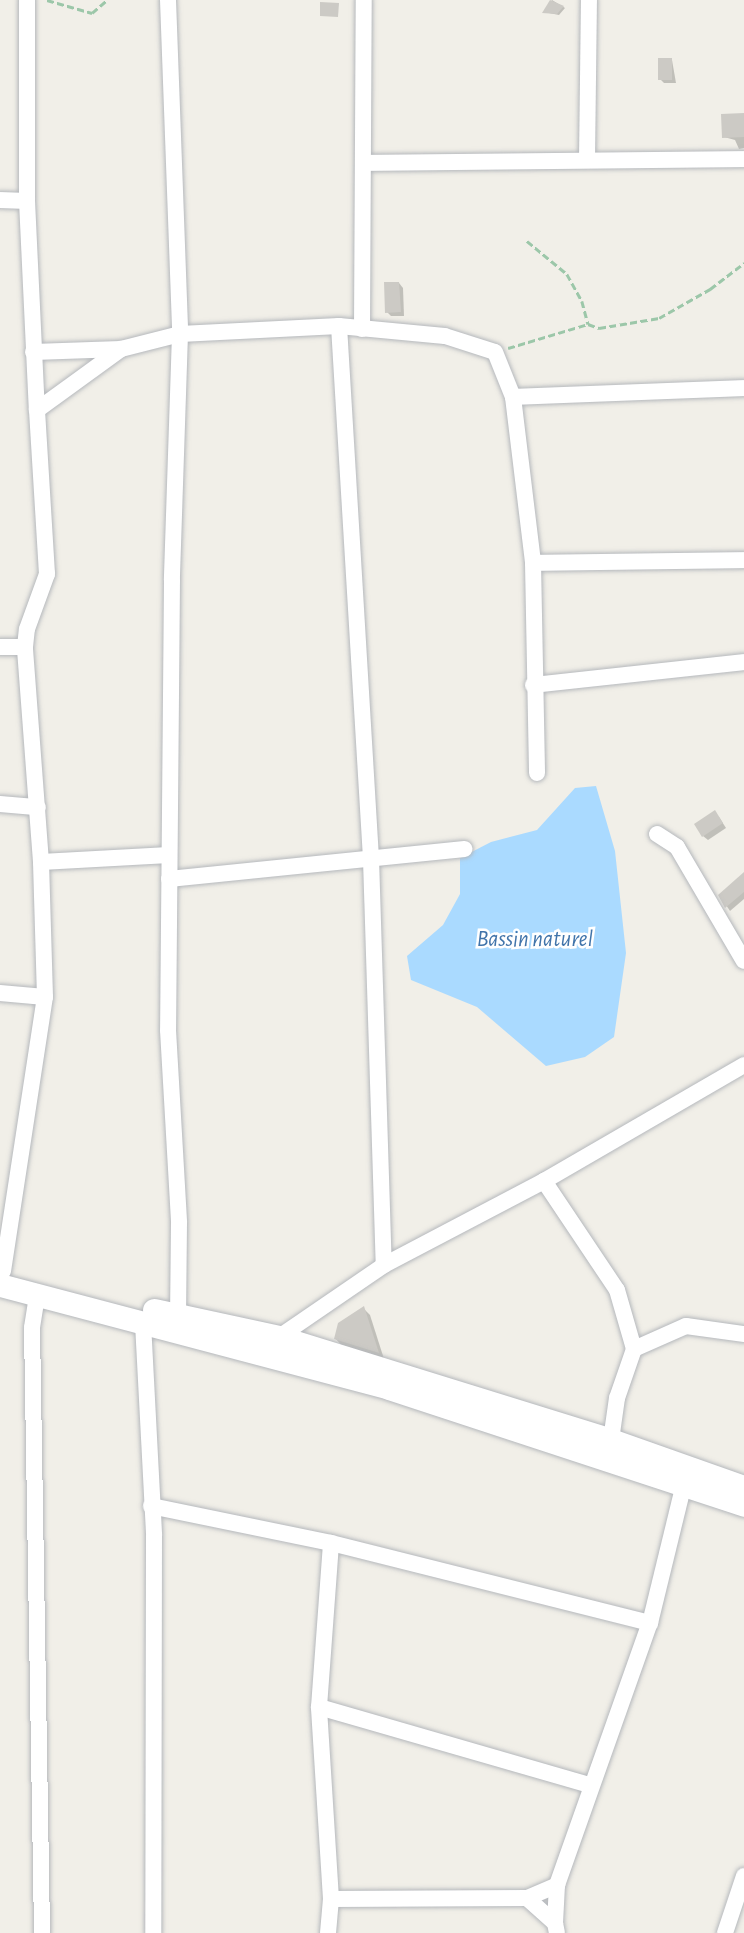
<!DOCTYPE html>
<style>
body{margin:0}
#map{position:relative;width:744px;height:1933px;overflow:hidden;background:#f1efe8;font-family:"Alegreya Sans",sans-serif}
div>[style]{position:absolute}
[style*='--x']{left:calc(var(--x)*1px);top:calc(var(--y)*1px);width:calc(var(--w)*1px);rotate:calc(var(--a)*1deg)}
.water>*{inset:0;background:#aadaff}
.shadow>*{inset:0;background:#0003}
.building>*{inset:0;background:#cccac5}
.path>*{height:2.5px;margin-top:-1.25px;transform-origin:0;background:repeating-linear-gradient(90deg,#9cc7a9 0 7px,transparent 0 10.5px)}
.roads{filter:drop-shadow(0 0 2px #b5b8bc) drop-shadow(0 0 2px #b5b8bc)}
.minor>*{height:16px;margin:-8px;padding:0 8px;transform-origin:8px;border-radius:8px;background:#fff}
.secondary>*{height:23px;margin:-11.5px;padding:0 11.5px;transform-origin:11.5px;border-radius:11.5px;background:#fff}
span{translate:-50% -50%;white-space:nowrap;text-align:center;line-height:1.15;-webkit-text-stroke:5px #fff;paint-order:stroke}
.water-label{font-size:23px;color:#4174aa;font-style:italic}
</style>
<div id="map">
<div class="water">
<i style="clip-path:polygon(596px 786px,615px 851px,626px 953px,614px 1037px,585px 1057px,546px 1066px,477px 1007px,411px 980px,407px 956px,443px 925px,460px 894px,460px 858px,491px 842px,537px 830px,575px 788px)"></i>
</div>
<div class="shadow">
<i style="clip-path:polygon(552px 0,565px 8px,559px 15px,544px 12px)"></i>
<i style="clip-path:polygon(672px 60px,676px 83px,664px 83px,660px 79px)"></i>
<i style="clip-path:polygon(744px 115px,744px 148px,739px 149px,735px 140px,724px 137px)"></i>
<i style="clip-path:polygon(399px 283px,403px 288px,404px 316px,391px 316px,387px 312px)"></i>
<i style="clip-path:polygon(719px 817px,726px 828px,708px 840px,703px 836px)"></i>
<i style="clip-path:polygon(744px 875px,744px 899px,730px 911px,720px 896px)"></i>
<i style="clip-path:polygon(363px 1308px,370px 1315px,384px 1359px,342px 1346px,336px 1339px)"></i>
</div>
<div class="building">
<i style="clip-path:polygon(550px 0,564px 6px,557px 14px,542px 13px)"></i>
<i style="clip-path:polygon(320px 2px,339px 3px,338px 17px,320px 16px)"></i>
<i style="clip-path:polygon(658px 58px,672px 58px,672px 80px,658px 80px)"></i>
<i style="clip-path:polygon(744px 113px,744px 137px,722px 138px,721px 114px)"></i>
<i style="clip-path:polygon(384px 282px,399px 282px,401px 312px,385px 313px)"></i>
<i style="clip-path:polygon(715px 810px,723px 823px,702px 837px,694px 824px)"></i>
<i style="clip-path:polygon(744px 872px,744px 892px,725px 908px,718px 895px)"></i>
<i style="clip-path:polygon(364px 1306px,379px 1353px,334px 1339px,338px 1323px)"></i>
</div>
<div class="path">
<i style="--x:47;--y:0;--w:47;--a:16.1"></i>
<i style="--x:92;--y:13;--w:20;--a:-41"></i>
<i style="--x:527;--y:241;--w:52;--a:39.5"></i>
<i style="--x:567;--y:274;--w:31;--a:61"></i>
<i style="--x:582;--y:301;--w:24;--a:75"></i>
<i style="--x:508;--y:348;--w:84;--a:-16.7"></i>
<i style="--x:588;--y:324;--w:12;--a:20"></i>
<i style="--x:599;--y:328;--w:61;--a:-9.5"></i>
<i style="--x:659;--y:318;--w:59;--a:-29.6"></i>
<i style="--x:710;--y:289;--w:43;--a:-37.4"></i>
</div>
<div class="roads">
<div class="minor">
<i style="--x:27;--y:0;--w:201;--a:90"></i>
<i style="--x:27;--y:201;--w:209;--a:87.3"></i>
<i style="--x:168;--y:0;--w:334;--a:87.9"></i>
<i style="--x:180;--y:334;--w:246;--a:91.9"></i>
<i style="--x:172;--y:580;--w:450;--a:90.5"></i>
<i style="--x:168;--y:1030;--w:193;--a:86.7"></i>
<i style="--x:179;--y:1223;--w:100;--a:90.6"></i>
<i style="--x:587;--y:160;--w:160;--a:-89.3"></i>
<i style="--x:365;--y:163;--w:379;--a:-0.6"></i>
<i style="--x:0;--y:200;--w:27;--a:2"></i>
<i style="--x:339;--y:326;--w:534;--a:86.56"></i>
<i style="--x:371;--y:859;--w:406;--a:88.2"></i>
<i style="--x:362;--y:329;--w:329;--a:-89.7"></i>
<i style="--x:33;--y:352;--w:88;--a:-2"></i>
<i style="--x:121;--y:349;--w:61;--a:-14.3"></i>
<i style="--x:180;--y:334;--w:159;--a:-2.9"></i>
<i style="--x:339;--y:326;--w:106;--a:5.4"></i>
<i style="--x:445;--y:336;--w:52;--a:17.7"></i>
<i style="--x:495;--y:352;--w:48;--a:68.2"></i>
<i style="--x:513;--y:397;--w:167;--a:83.1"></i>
<i style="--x:533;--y:563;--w:210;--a:88.9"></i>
<i style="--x:513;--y:397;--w:231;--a:-2.2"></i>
<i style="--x:533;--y:563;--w:211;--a:-0.8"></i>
<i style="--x:0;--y:647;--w:25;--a:0"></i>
<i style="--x:533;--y:685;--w:212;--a:-6.2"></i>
<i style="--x:0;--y:804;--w:38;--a:5"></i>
<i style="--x:657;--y:834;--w:24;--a:33"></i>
<i style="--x:677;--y:847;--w:132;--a:59.6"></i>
<i style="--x:41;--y:862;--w:128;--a:-3.1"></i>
<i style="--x:169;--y:879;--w:297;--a:-5.8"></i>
<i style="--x:0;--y:993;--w:45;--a:5.1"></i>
<i style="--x:544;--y:1181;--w:131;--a:56.2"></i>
<i style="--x:617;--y:1290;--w:61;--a:73.9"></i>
<i style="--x:634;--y:1349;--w:52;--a:109.1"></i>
<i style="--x:617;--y:1398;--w:42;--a:98.1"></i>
<i style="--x:3;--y:1271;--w:277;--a:-81.3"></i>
<i style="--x:45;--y:997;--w:135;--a:-91.7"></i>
<i style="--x:41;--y:862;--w:216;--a:-94.3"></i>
<i style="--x:25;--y:647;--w:18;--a:-84"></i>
<i style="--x:27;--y:629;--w:59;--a:-70"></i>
<i style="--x:47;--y:574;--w:164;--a:-93.5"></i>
<i style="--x:37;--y:410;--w:104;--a:-36"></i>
<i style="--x:37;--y:1296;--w:32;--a:99"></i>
<i style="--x:32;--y:1328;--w:605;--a:89.05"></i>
<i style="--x:143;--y:1323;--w:213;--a:87"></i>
<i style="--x:154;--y:1536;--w:397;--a:90.1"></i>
<i style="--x:279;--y:1337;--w:127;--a:-34.4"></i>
<i style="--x:384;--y:1265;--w:181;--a:-27.7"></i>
<i style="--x:544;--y:1181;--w:231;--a:-30.1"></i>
<i style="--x:634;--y:1349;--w:57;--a:-23.9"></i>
<i style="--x:686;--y:1326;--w:59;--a:7.9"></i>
<i style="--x:151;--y:1506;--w:184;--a:11.6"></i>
<i style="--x:331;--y:1543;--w:329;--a:14.1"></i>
<i style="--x:319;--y:1707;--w:282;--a:16.1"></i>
<i style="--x:527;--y:1898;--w:38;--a:42"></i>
<i style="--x:555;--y:1923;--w:10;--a:79"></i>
<i style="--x:331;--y:1899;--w:196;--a:-0.3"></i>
<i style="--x:527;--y:1898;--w:33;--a:-23"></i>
<i style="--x:557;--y:1885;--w:278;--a:-70.5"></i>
<i style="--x:650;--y:1623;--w:144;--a:-76.3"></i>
<i style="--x:555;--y:1923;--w:38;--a:-87"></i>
<i style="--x:328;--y:1933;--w:34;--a:-85"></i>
<i style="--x:331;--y:1899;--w:192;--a:-93.6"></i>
<i style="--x:319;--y:1707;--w:164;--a:-85.8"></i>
<i style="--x:725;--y:1933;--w:60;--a:-71.6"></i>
</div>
<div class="secondary">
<i style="--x:0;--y:1285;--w:402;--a:14.8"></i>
<i style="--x:389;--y:1388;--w:374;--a:18.2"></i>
<i style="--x:154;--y:1310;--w:128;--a:12.2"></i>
<i style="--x:279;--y:1337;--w:348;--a:17.2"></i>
<i style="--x:611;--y:1440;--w:141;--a:19.5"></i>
</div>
</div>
<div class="water-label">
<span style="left:535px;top:940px">Bassin naturel</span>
</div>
</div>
